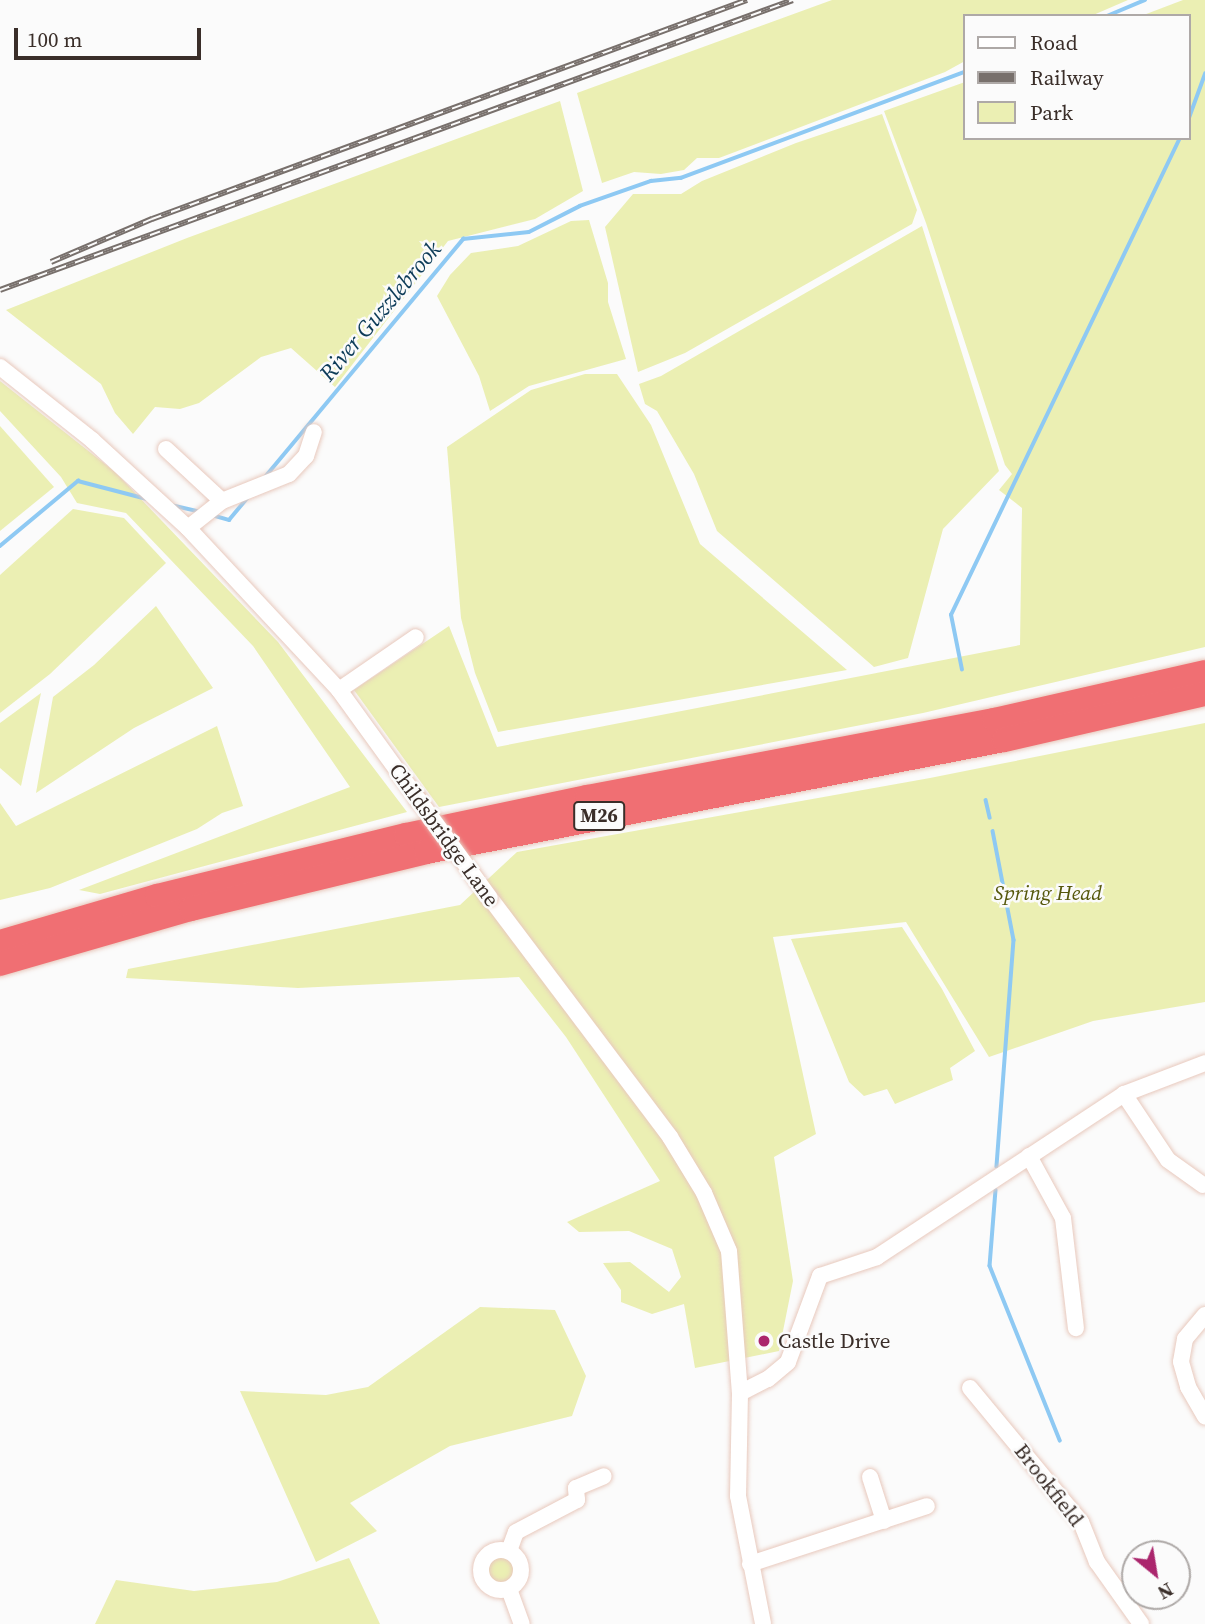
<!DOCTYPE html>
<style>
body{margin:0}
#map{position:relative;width:1205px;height:1624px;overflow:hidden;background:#fbfbfb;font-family:"Source Serif 4",serif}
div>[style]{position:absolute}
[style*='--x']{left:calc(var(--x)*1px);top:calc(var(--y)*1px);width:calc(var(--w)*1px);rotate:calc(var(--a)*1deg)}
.green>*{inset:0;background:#ebefb3}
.round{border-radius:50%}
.stream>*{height:3.5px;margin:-1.75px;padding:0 1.75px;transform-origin:1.75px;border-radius:1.75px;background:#8ec9f3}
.roads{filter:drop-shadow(0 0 2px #e8c9bd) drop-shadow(0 0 2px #e8c9bd)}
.minor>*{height:16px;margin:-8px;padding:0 8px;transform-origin:8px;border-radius:8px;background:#fff}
.minor>.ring{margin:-8px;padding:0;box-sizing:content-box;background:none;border:16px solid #fff;border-radius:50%}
.highway>*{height:24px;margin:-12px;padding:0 12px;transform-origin:12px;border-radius:12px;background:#f06f73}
.rail>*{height:6px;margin-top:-3px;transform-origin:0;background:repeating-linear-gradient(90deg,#fbfbfb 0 10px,#78706c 0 20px);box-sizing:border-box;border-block:2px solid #78706c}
.bridges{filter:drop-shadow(0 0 2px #e8c9bd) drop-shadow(0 0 2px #e8c9bd)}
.minor-bridge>*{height:16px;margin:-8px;padding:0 8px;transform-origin:8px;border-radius:8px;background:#fff}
.dots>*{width:19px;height:19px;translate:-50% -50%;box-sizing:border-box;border:4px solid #fbfbfb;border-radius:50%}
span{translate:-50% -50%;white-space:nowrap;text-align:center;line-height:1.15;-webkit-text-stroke:5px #fbfbfb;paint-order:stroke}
.shield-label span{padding:2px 5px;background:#fbfbfb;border:2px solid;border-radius:5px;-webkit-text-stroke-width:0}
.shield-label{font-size:19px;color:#3a2e29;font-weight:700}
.street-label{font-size:21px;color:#3a2e29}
.park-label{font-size:21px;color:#55570b;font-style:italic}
.poi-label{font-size:21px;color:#3a2e29}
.left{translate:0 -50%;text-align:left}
.water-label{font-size:23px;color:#0d3c58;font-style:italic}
.legend{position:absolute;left:963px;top:14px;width:228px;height:126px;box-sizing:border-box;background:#fbfbfb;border:2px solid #aea9a7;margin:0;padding:9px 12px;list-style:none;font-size:21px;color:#3a2e29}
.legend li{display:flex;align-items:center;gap:14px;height:35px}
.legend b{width:35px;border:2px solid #aea9a7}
.north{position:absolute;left:1121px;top:1540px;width:70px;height:70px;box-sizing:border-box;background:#fbfbfb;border:2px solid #aea9a7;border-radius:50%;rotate:150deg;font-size:19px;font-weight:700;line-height:28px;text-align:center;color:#3a2e29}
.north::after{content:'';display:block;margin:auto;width:24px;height:32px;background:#ab266d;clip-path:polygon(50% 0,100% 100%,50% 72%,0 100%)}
.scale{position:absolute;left:14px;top:28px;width:187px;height:32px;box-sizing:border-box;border:4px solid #3a2e29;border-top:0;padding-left:9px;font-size:21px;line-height:24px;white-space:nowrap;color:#3a2e29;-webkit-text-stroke:5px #fbfbfb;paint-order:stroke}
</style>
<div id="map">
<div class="green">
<i style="clip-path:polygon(832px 0,1128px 0,1091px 16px,965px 16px,965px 61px,945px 72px,719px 158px,697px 158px,684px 170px,661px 174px,634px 172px,602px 183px,577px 93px)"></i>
<i style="clip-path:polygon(1183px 0,1205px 0,1205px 647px,923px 713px,439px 807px,354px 690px,449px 626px,497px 747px,1020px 645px,1022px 508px,999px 490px,1012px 474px,1005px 465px,926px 223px,884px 111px,965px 82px,965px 138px,1189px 138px,1189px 16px,1141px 16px)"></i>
<i style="clip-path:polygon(560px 101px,583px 191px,535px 219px,448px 241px,335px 387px,291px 348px,261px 357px,199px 403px,180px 409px,155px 407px,133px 434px,115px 413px,101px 384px,6px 310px,187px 238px)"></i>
<i style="clip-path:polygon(882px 114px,917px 210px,912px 224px,685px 353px,638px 372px,605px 227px,633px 194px,681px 194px,702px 181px,796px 143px)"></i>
<i style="clip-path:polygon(589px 220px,608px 283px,608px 302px,626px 359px,529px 386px,490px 411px,479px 376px,437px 296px,450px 275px,471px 253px,518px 246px,571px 221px)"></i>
<i style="clip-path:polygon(922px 226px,999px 471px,943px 529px,908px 658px,874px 667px,717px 531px,694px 474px,657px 411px,645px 404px,639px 384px,661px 376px)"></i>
<i style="clip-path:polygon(585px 374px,617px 374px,651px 425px,700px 544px,847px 670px,498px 732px,475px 673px,461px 618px,447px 447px,531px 390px)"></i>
<i style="clip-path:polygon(0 381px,115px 472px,278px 642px,407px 812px,100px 894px,79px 890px,350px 787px,253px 646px,126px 513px,77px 503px,61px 477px,0 411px)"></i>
<i style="clip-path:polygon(0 426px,54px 487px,0 531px)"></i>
<i style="clip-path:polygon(73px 509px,124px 518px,166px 563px,50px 674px,0 713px,0 575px)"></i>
<i style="clip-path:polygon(156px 606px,213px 688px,134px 728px,36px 793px,53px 697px,94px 665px)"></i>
<i style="clip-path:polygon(41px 693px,21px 786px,0 768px,0 723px)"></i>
<i style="clip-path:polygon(1205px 723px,1205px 1002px,1093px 1021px,989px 1057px,906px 922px,773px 937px,816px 1134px,774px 1157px,793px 1281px,779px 1351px,695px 1368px,684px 1304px,652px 1314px,621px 1302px,621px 1290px,603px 1263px,630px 1262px,669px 1292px,681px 1277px,672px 1249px,629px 1231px,579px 1232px,567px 1222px,660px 1181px,566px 1037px,519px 977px,298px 988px,126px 978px,128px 969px,460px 905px,517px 852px,930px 778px)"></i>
<i style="clip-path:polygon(217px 726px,243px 806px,222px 813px,197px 829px,50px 888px,0 900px,0 803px,16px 826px)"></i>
<i style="clip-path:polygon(902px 927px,942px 989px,975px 1051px,950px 1068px,953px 1080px,895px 1104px,887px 1089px,864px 1096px,849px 1082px,791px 939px)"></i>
<i style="clip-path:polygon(480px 1307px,555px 1310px,586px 1376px,572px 1416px,450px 1446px,350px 1503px,377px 1531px,316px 1562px,240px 1391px,326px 1395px,368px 1387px)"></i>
<i class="round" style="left:488px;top:1557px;width:26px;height:26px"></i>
<i style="clip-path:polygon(349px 1558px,380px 1624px,95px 1624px,116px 1580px,194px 1591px,277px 1582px)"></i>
</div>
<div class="stream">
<i style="--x:1107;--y:16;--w:41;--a:-22.8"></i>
<i style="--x:1189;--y:118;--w:47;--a:-70"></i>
<i style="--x:265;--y:477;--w:310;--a:-50.2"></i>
<i style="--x:463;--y:239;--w:66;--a:-6.1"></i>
<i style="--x:529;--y:232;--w:57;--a:-27"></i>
<i style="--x:580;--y:206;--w:75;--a:-19.4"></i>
<i style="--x:651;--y:181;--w:30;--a:-6"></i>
<i style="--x:681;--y:178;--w:303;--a:-20.5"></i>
<i style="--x:171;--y:505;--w:31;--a:13"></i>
<i style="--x:212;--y:515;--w:18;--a:16"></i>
<i style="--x:229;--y:520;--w:31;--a:-50"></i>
<i style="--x:0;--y:546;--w:102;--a:-39.8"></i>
<i style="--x:78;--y:481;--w:71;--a:14.6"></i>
<i style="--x:962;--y:670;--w:56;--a:-101.3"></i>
<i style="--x:951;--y:615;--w:529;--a:-64.36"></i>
<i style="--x:986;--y:800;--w:18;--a:77"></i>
<i style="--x:993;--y:831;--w:111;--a:79.1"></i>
<i style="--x:1014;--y:940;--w:227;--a:94.3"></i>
<i style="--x:996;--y:1190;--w:76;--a:94.5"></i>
<i style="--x:990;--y:1266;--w:188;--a:68.1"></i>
</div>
<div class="roads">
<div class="minor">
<i style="--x:0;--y:367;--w:117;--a:38.4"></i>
<i style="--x:92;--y:440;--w:130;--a:42.5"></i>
<i style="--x:188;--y:528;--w:221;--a:47"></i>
<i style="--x:339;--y:690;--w:135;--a:54.1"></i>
<i style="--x:166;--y:449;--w:76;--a:42.9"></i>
<i style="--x:188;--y:528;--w:43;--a:-38.5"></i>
<i style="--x:222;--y:501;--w:72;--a:-21.9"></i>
<i style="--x:289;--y:474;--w:25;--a:-47"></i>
<i style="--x:306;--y:456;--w:25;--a:-72"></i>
<i style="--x:339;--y:690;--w:93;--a:-34.5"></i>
<i style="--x:490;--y:898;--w:299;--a:53"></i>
<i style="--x:670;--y:1137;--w:66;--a:58.7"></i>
<i style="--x:704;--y:1193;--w:63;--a:66.7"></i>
<i style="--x:729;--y:1251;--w:142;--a:85.6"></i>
<i style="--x:740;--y:1393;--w:103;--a:91.1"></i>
<i style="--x:738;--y:1496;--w:130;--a:78.9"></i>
<i style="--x:1124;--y:1094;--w:79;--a:56.3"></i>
<i style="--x:1168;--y:1160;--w:43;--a:35.5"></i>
<i style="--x:1029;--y:1156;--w:71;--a:61.3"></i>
<i style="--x:1063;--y:1218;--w:111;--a:83.3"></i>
<i style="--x:1205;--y:1315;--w:31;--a:130"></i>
<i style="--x:1185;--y:1339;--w:23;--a:100"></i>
<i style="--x:1181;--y:1362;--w:26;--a:74"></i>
<i style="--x:1188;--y:1387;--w:34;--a:60"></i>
<i style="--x:970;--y:1388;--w:174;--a:50.4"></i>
<i style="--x:1081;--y:1522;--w:43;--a:68.2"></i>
<i style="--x:1097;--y:1562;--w:76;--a:54.6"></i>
<i style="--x:740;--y:1393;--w:31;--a:-27"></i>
<i style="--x:768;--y:1379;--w:26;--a:-40"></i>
<i style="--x:788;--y:1362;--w:92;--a:-69.6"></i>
<i style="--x:820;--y:1276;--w:60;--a:-18.4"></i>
<i style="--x:877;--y:1257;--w:296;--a:-33.4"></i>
<i style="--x:1124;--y:1094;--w:87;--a:-20.9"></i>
<i style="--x:870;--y:1477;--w:46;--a:72.3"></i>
<i class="ring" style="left:481px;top:1550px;width:24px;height:24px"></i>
<i style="--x:509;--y:1551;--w:20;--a:-70"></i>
<i style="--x:516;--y:1532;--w:69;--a:-27.7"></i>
<i style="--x:577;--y:1500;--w:12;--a:-95"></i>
<i style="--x:576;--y:1488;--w:30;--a:-23"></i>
<i style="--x:750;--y:1564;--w:186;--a:-18.1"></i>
<i style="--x:509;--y:1589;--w:37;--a:70"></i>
</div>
<div class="highway">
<i style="--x:0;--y:942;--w:164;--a:-16.3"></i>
<i style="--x:157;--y:896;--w:256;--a:-13.8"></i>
<i style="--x:406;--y:835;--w:185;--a:-11.9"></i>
<i style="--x:587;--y:797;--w:414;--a:-10.7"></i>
<i style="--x:994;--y:720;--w:216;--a:-12.8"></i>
<i style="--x:0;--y:964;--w:199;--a:-16.1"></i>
<i style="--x:191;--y:909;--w:242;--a:-13.6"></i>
<i style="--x:426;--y:852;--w:589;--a:-10.97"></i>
<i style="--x:1004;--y:740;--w:206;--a:-12.9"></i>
</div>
</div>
<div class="rail">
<i style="--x:51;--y:262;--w:110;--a:-23.1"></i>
<i style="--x:152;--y:219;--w:634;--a:-20.21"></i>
<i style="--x:0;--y:290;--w:844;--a:-20.09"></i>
</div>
<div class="bridges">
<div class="minor-bridge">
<i style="--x:418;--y:799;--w:122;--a:54"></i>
</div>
</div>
<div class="dots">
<i style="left:764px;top:1341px;background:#ab266d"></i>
</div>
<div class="shield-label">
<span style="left:599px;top:816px">M26</span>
</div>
<div class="street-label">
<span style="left:444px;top:835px;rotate:54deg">Childsbridge Lane</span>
<span style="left:1049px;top:1485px;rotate:52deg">Brookfield</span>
</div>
<div class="park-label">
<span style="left:1048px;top:893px">Spring Head</span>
</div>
<div class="poi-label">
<span class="left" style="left:778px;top:1341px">Castle Drive</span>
</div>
<div class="water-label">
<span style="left:380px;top:311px;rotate:-50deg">River Guzzlebrook</span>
</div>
<ul class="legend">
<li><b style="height:9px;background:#fff"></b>Road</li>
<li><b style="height:9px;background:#78706c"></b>Railway</li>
<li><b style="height:19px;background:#ebefb3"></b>Park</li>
</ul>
<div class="north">N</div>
<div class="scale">100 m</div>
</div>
